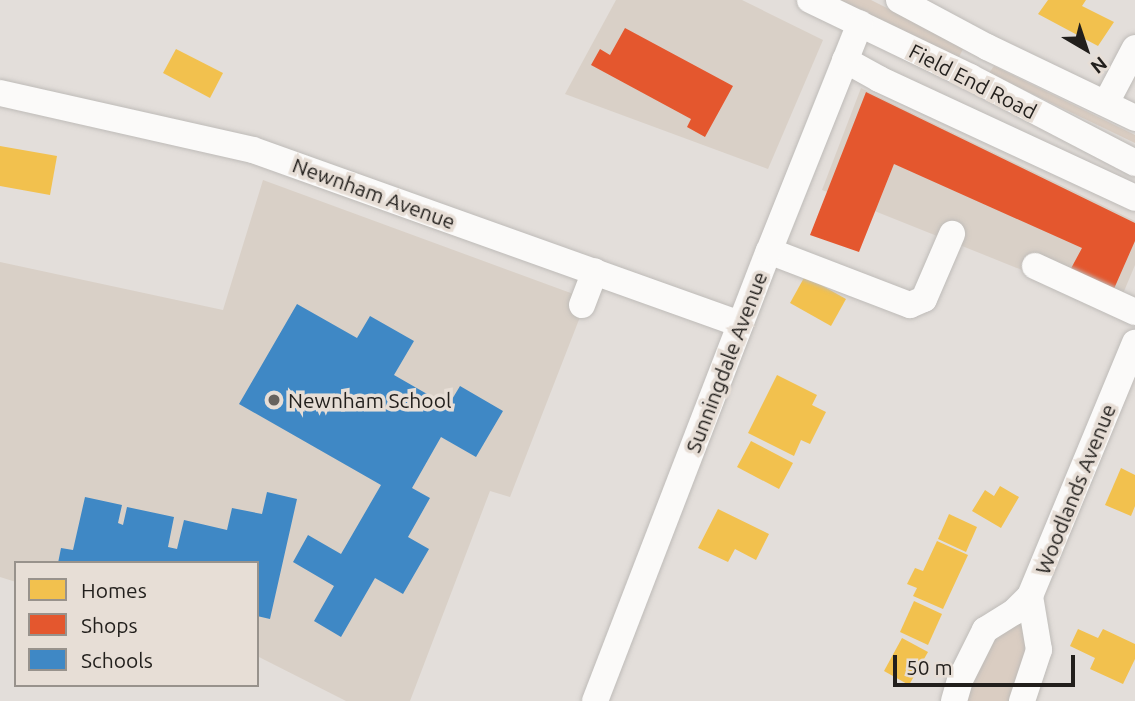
<!DOCTYPE html>
<style>
body{margin:0}
#map{position:relative;width:1135px;height:701px;overflow:hidden;background:#e3deda;font-family:Ubuntu,sans-serif}
div>[style]{position:absolute}
[style*='--x']{left:calc(var(--x)*1px);top:calc(var(--y)*1px);width:calc(var(--w)*1px);rotate:calc(var(--a)*1deg)}
.built>*{inset:0;background:#d9d0c7}
.green>*{inset:0;background:#dacdc2}
.homes>*{inset:0;background:#f2c14e}
.shops>*{inset:0;background:#e4572e}
.schools>*{inset:0;background:#3f88c5}
.roads{filter:drop-shadow(0 0 2px #bebbb8) drop-shadow(0 0 2px #bebbb8)}
.minor>*{height:26px;margin:-13px;padding:0 13px;transform-origin:13px;border-radius:13px;background:#fbfaf9}
.dots>*{width:19px;height:19px;translate:-50% -50%;box-sizing:border-box;border:4px solid #e7ded6;border-radius:50%}
span{translate:-50% -50%;white-space:nowrap;text-align:center;line-height:1.15;-webkit-text-stroke:7px #e7ded6;paint-order:stroke}
.street-label{font-size:21px;color:#221f1c}
.poi-label{font-size:21px;color:#221f1c}
.left{translate:0 -50%;text-align:left}
.legend{position:absolute;left:14px;top:561px;width:245px;height:126px;box-sizing:border-box;background:#e7ded6;border:2px solid #98928c;margin:0;padding:9px 12px;list-style:none;font-size:21px;color:#221f1c}
.legend li{display:flex;align-items:center;gap:14px;height:35px}
.legend b{width:35px;border:2px solid #98928c}
.north{position:absolute;left:1051px;top:14px;width:70px;height:70px;-webkit-text-stroke:5px #e7ded6;paint-order:stroke;rotate:141deg;font-size:19px;font-weight:700;line-height:28px;text-align:center;color:#221f1c}
.north::after{content:'';display:block;margin:auto;width:24px;height:32px;background:#221f1c;clip-path:polygon(50% 0,100% 100%,50% 72%,0 100%)}
.scale{position:absolute;left:893px;top:655px;width:182px;height:32px;box-sizing:border-box;border:4px solid #221f1c;border-top:0;padding-left:9px;font-size:21px;line-height:24px;white-space:nowrap;color:#221f1c;-webkit-text-stroke:5px #e7ded6;paint-order:stroke}
</style>
<div id="map">
<div class="built">
<i style="clip-path:polygon(616px 0,742px 0,823px 40px,768px 169px,565px 94px)"></i>
<i style="clip-path:polygon(861px 88px,1135px 221px,1135px 265px,1117px 308px,822px 190px)"></i>
<i style="clip-path:polygon(263px 180px,587px 299px,510px 497px,490px 491px,410px 701px,346px 701px,257px 656px,257px 563px,16px 563px,16px 582px,0 577px,0 262px,223px 310px)"></i>
</div>
<div class="green">
<i style="clip-path:polygon(836px 0,871px 0,964px 47px,958px 59px)"></i>
<i style="clip-path:polygon(994px 66px,1135px 135px,1135px 143px,989px 73px)"></i>
<i style="clip-path:polygon(1014px 621px,1025px 626px,1033px 641px,1014px 701px,961px 701px,988px 639px)"></i>
</div>
<div class="homes">
<i style="clip-path:polygon(1048px 0,1086px 0,1082px 6px,1114px 22px,1098px 46px,1038px 14px)"></i>
<i style="clip-path:polygon(176px 49px,223px 73px,210px 98px,163px 73px)"></i>
<i style="clip-path:polygon(0 146px,57px 156px,50px 195px,0 186px)"></i>
<i style="clip-path:polygon(805px 276px,846px 299px,831px 326px,790px 303px)"></i>
<i style="clip-path:polygon(777px 375px,817px 395px,812px 405px,826px 412px,810px 444px,801px 440px,794px 456px,748px 433px)"></i>
<i style="clip-path:polygon(751px 441px,793px 463px,779px 489px,737px 467px)"></i>
<i style="clip-path:polygon(1121px 468px,1135px 475px,1135px 506px,1131px 516px,1105px 505px)"></i>
<i style="clip-path:polygon(1000px 486px,1019px 497px,1001px 528px,972px 511px,985px 490px,994px 496px)"></i>
<i style="clip-path:polygon(718px 509px,769px 534px,756px 560px,735px 549px,728px 562px,698px 548px)"></i>
<i style="clip-path:polygon(949px 514px,977px 527px,966px 552px,938px 539px)"></i>
<i style="clip-path:polygon(937px 541px,968px 555px,943px 609px,913px 596px,917px 588px,907px 584px,915px 568px,923px 571px)"></i>
<i style="clip-path:polygon(914px 601px,942px 614px,928px 645px,900px 632px)"></i>
<i style="clip-path:polygon(1078px 629px,1098px 638px,1103px 629px,1135px 644px,1135px 659px,1123px 684px,1090px 669px,1095px 658px,1070px 646px)"></i>
<i style="clip-path:polygon(902px 638px,928px 652px,909px 685px,884px 671px)"></i>
</div>
<div class="shops">
<i style="clip-path:polygon(625px 28px,733px 86px,705px 137px,687px 127px,691px 119px,591px 65px,600px 49px,610px 55px)"></i>
<i style="clip-path:polygon(866px 92px,1135px 223px,1135px 241px,1113px 291px,1068px 274px,1082px 248px,894px 164px,859px 252px,810px 235px)"></i>
</div>
<div class="schools">
<i style="clip-path:polygon(297px 304px,357px 338px,370px 316px,414px 341px,394px 375px,448px 406px,460px 386px,503px 411px,476px 457px,441px 437px,412px 488px,430px 498px,408px 537px,429px 549px,403px 594px,375px 578px,341px 637px,314px 621px,334px 586px,293px 562px,308px 535px,341px 554px,381px 485px,239px 404px)"></i>
<i style="clip-path:polygon(267px 492px,297px 499px,270px 619px,257px 616px,257px 563px,58px 563px,61px 548px,73px 550px,85px 497px,122px 505px,118px 523px,123px 525px,127px 507px,174px 517px,168px 547px,177px 549px,184px 520px,227px 530px,232px 508px,262px 514px)"></i>
</div>
<div class="roads">
<div class="minor">
<i style="--x:810;--y:0;--w:178;--a:25.7"></i>
<i style="--x:970;--y:77;--w:186;--a:27.5"></i>
<i style="--x:899;--y:0;--w:100;--a:28.1"></i>
<i style="--x:987;--y:47;--w:164;--a:25.6"></i>
<i style="--x:845;--y:60;--w:39;--a:29"></i>
<i style="--x:879;--y:79;--w:282;--a:24.9"></i>
<i style="--x:0;--y:93;--w:259;--a:12.7"></i>
<i style="--x:253;--y:150;--w:517;--a:19.66"></i>
<i style="--x:1106;--y:103;--w:62;--a:-62.2"></i>
<i style="--x:769;--y:251;--w:151;--a:21"></i>
<i style="--x:910;--y:305;--w:15;--a:-23"></i>
<i style="--x:924;--y:299;--w:71;--a:-66.7"></i>
<i style="--x:1035;--y:266;--w:110;--a:24.7"></i>
<i style="--x:582;--y:305;--w:36;--a:-69"></i>
<i style="--x:595;--y:701;--w:482;--a:-68.9"></i>
<i style="--x:769;--y:251;--w:245;--a:-68.2"></i>
<i style="--x:954;--y:701;--w:22;--a:-74"></i>
<i style="--x:960;--y:680;--w:56;--a:-63.4"></i>
<i style="--x:985;--y:630;--w:34;--a:-32"></i>
<i style="--x:1014;--y:612;--w:23;--a:-45"></i>
<i style="--x:1030;--y:596;--w:274;--a:-67.5"></i>
<i style="--x:1022;--y:701;--w:54;--a:-71.6"></i>
<i style="--x:1039;--y:650;--w:55;--a:-99.5"></i>
</div>
</div>
<div class="dots">
<i style="left:274px;top:400px;background:#66625e"></i>
</div>
<div class="street-label">
<span style="left:973px;top:81px;rotate:27deg">Field End Road</span>
<span style="left:374px;top:193px;rotate:20deg">Newnham Avenue</span>
<span style="left:726px;top:362px;rotate:-69deg">Sunningdale Avenue</span>
<span style="left:1075px;top:489px;rotate:-68deg">Woodlands Avenue</span>
</div>
<div class="poi-label">
<span class="left" style="left:288px;top:400px">Newnham School</span>
</div>
<ul class="legend">
<li><b style="height:19px;background:#f2c14e"></b>Homes</li>
<li><b style="height:19px;background:#e4572e"></b>Shops</li>
<li><b style="height:19px;background:#3f88c5"></b>Schools</li>
</ul>
<div class="north">N</div>
<div class="scale">50 m</div>
</div>
